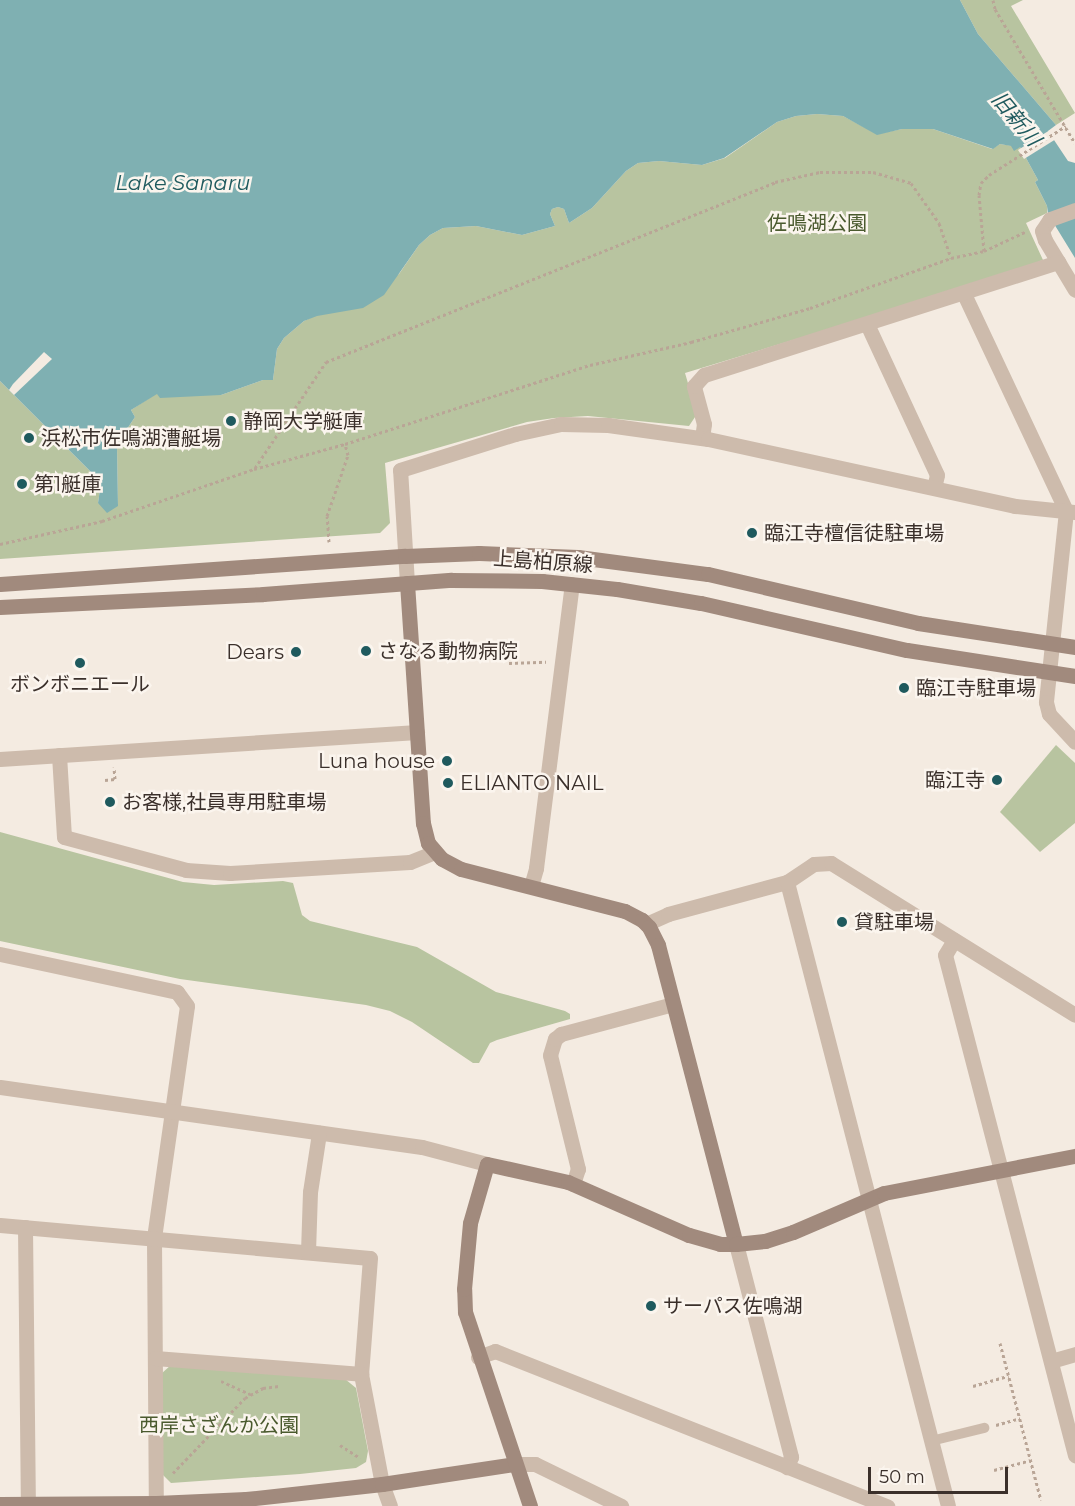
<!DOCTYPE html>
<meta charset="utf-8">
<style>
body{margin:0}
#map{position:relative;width:1075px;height:1506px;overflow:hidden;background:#f4ebe1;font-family:Montserrat,"Noto Sans JP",sans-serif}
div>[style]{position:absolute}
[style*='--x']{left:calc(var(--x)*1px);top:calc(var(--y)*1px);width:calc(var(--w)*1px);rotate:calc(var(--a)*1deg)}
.green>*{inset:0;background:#b8c4a0}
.water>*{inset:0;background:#7fb0b2}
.pier>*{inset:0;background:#f4ebe1}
.path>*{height:3px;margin-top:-1.5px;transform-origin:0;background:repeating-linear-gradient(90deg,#b9a596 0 3px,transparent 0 6px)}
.lane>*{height:10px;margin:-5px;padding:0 5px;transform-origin:5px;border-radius:5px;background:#cdbbac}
.street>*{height:15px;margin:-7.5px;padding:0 7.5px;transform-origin:7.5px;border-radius:7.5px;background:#cdbbac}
.secondary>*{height:15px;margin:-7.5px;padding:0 7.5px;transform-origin:7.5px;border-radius:7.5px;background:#a18a7d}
.dots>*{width:16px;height:16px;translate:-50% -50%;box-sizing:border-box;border:3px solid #fbf5ee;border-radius:50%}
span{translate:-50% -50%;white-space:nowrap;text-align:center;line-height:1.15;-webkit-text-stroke:5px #fbf5ee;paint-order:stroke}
.park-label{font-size:20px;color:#4a5a2e}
.poi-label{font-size:20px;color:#3b302b}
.left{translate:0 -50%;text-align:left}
.right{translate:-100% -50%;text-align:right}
.street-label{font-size:20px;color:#3b302b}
.water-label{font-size:21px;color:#1f5a5e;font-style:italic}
.scale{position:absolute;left:868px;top:1467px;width:140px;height:27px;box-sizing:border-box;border:3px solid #3b302b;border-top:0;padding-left:8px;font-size:18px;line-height:21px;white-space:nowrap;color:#3b302b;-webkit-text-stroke:4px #fbf5ee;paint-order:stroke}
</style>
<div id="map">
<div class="green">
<i style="clip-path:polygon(960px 0,1023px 0,1011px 6px,1075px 113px,1056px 125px,978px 34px)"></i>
<i style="clip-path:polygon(817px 114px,843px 116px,877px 134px,902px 129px,933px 129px,992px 149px,1000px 144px,1020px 147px,1038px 180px,1035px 182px,1047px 206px,1047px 213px,1026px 223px,1043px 260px,983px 282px,685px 373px,697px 414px,689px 426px,588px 416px,554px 418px,527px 422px,385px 463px,390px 523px,380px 533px,0 559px,0 381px,101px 482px,98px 503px,118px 506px,117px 444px,135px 417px,131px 410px,157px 393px,221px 395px,263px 380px,273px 380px,277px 349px,284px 338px,304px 321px,399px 274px,419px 245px,430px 235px,443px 228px,476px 226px,522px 235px,555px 226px,550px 214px,552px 209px,558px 207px,564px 209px,569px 223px,592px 208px,626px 171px,638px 163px,659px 161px,702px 165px,725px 158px,777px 122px,796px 116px)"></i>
<i style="clip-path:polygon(1056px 745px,1075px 763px,1075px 823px,1040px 852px,1000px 812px)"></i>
<i style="clip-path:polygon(0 832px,183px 882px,214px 885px,283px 881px,293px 883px,302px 915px,310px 921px,417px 947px,496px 992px,565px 1011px,570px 1014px,570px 1019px,497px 1040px,490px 1043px,479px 1063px,473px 1063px,412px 1022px,390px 1011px,366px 1005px,180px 979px,0 941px)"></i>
<i style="clip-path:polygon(171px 1365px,345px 1379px,356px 1388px,368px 1451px,366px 1462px,356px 1468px,300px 1474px,171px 1483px,162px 1474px,161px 1374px)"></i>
</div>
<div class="water">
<i style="clip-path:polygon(0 0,960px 0,978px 34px,1056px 125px,1048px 131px,1068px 161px,1075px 163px,1075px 258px,1048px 214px,1047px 206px,1035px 182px,1038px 180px,1020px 147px,1014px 151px,1011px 146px,1000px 144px,993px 149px,933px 129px,902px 129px,877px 135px,843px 116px,817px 114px,796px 116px,777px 122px,724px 158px,702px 165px,659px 161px,638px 163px,626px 171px,592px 208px,569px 223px,564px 209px,558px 207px,552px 209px,550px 214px,555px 226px,522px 235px,476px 226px,443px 228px,430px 235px,419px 245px,384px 295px,363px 308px,317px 316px,304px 321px,284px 338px,277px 349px,273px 380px,263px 380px,221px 395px,160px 398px,157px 394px,131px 410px,135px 417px,117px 444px,118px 506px,107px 513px,98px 503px,101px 482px,0 381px)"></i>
</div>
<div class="pier">
<i style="clip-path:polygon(1050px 130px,1056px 139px,1024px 159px,1018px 150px)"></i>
<i style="clip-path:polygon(44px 352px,52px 359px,14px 395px,9px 390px,13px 384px)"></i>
</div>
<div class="path">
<i style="--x:993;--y:0;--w:9;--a:77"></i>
<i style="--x:995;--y:9;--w:156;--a:59.2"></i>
<i style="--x:984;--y:251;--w:56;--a:-95.1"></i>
<i style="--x:979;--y:195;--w:12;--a:-81"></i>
<i style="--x:981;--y:183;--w:11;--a:-45"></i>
<i style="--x:989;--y:175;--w:91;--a:-32.5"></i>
<i style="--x:255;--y:468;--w:128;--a:-56.2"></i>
<i style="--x:326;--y:362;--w:484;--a:-21.8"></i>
<i style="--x:775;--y:182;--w:46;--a:-12.5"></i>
<i style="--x:820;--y:172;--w:53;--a:0"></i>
<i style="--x:873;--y:172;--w:40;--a:16"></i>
<i style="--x:911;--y:183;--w:49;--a:55"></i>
<i style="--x:939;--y:223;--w:37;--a:71"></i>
<i style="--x:329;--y:542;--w:26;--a:-94"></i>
<i style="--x:327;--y:516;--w:65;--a:-71"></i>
<i style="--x:348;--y:455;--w:11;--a:-105"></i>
<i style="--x:0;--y:544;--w:105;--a:-12.7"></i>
<i style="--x:102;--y:521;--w:161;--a:-18.9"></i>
<i style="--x:254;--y:469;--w:94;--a:-15.4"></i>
<i style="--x:345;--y:444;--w:257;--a:-17.9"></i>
<i style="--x:590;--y:365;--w:104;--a:-12.8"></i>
<i style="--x:691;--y:342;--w:124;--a:-15.9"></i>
<i style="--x:810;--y:308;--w:150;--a:-19.5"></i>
<i style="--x:951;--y:258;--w:34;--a:-12"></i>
<i style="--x:984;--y:251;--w:47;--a:-24.9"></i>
<i style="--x:509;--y:663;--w:37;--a:-2"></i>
<i style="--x:105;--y:780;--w:10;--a:-6"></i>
<i style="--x:115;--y:779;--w:12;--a:-95"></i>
<i style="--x:1000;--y:1343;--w:162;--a:75.4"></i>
<i style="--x:221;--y:1381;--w:32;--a:24"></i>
<i style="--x:973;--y:1386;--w:37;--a:-16"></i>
<i style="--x:996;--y:1425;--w:25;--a:-16"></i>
<i style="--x:340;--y:1445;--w:24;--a:33"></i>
<i style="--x:994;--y:1470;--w:38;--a:-15"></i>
<i style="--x:173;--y:1473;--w:104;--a:-46.2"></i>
<i style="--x:245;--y:1398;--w:21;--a:-29"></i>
<i style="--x:263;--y:1388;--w:16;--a:-7"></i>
</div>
<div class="lane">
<i style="--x:931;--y:1441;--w:55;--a:-13.8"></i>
</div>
<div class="street">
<i style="--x:1075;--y:210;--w:27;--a:160"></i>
<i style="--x:1050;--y:219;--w:14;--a:124"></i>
<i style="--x:1042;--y:231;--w:9;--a:72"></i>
<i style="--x:1045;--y:240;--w:58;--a:59"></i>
<i style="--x:964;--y:294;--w:240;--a:64.8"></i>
<i style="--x:1066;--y:511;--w:192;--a:96"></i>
<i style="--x:1046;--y:702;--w:12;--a:76"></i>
<i style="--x:1049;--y:714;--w:38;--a:47"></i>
<i style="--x:867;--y:324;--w:166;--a:65.1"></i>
<i style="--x:937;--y:475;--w:13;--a:103"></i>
<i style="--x:702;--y:438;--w:14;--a:-82"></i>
<i style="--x:704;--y:424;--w:39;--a:-105"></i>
<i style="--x:694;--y:386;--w:15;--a:-48"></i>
<i style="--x:704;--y:375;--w:372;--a:-17.7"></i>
<i style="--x:407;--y:583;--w:113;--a:-93.5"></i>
<i style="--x:400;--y:470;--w:121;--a:-17.4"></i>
<i style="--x:515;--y:434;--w:47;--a:-12.3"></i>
<i style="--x:561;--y:424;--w:47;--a:1.2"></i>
<i style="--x:608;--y:425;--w:101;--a:8"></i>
<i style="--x:708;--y:439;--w:314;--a:12.3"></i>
<i style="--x:1015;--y:506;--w:60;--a:5.7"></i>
<i style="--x:59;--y:755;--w:82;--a:86.5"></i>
<i style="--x:64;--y:837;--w:126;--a:15.1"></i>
<i style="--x:186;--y:870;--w:44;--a:3.9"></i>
<i style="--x:230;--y:873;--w:180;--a:-3.5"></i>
<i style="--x:410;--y:862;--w:27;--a:-22"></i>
<i style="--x:0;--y:759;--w:418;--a:-3.7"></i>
<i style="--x:787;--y:882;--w:644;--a:75.53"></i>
<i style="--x:531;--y:886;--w:19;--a:-74"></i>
<i style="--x:536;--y:868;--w:286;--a:-82.8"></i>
<i style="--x:646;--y:924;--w:24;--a:-24"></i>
<i style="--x:668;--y:914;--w:123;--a:-15.1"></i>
<i style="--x:787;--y:882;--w:32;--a:-34"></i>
<i style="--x:814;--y:864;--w:17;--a:-3"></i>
<i style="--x:831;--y:863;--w:287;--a:31.9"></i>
<i style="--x:954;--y:940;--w:17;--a:121"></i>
<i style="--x:945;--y:955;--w:517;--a:75.43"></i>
<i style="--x:0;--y:954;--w:181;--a:12.1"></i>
<i style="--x:177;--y:992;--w:17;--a:54"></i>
<i style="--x:187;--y:1006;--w:235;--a:98.1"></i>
<i style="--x:154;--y:1239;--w:264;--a:89.6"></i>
<i style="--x:0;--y:1087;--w:426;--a:8.1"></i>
<i style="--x:422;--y:1147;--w:67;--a:14.7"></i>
<i style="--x:573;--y:1184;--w:16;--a:-72"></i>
<i style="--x:578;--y:1169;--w:117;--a:-103.8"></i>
<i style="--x:550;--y:1055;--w:17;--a:-73"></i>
<i style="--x:555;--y:1039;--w:8;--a:-40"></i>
<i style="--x:561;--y:1034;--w:116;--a:-15"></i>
<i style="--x:0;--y:1225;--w:371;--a:5.1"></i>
<i style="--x:370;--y:1258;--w:116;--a:94.4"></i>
<i style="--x:361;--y:1374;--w:112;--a:79.2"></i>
<i style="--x:382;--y:1484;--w:23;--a:70"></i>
<i style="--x:25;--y:1227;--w:277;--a:89.4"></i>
<i style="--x:736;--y:1244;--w:220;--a:75.5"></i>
<i style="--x:791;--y:1457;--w:11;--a:112"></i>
<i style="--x:308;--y:1252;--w:60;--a:-88.1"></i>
<i style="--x:310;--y:1192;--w:60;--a:-81.3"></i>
<i style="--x:478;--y:1357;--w:18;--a:-19"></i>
<i style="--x:495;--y:1351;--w:422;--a:21.6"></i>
<i style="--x:155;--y:1358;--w:207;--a:4.4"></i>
<i style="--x:1051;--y:1361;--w:25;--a:-16"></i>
<i style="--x:515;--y:1464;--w:20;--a:0"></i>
<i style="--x:535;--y:1464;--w:96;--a:26"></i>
</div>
<div class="secondary">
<i style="--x:407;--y:583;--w:241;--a:86.2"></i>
<i style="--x:423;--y:823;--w:21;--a:76"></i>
<i style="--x:428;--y:843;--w:21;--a:49"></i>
<i style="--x:442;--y:859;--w:21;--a:28"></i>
<i style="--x:461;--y:869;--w:169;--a:14.4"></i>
<i style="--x:625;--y:911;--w:19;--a:28"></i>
<i style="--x:642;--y:920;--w:10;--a:45"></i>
<i style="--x:649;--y:927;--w:20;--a:63"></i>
<i style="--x:658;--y:945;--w:309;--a:75.4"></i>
<i style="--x:0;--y:584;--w:406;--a:-4"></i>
<i style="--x:405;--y:556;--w:74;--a:-2.3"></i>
<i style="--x:479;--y:553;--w:99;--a:2.3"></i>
<i style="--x:578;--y:557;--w:131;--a:7.5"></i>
<i style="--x:708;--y:574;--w:216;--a:13.1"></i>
<i style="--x:918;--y:623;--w:159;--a:8.7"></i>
<i style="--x:0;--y:607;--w:263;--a:-2.8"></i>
<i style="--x:263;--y:594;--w:189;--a:-4.3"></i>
<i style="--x:451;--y:580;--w:91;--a:0.6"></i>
<i style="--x:542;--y:581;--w:75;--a:6.1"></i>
<i style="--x:617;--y:589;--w:85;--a:9.5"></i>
<i style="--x:701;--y:603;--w:211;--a:12.9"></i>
<i style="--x:907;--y:650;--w:170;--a:8.8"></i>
<i style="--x:0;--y:1504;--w:156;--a:-0.4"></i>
<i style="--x:156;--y:1503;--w:90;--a:-2.5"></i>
<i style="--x:246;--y:1499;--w:137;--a:-6.3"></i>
<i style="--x:382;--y:1484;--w:134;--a:-8.6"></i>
<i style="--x:530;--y:1506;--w:205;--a:-108.5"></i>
<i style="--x:465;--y:1312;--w:23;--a:-92"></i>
<i style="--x:464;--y:1289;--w:66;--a:-84.8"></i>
<i style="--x:470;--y:1223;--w:61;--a:-73.9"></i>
<i style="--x:487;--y:1164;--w:83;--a:12.5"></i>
<i style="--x:568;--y:1182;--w:132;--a:23.7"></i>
<i style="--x:689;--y:1235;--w:32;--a:16"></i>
<i style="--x:720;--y:1244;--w:16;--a:0"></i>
<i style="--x:736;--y:1244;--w:29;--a:-6"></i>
<i style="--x:765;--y:1241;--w:29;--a:-18"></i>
<i style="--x:793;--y:1232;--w:99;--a:-23.2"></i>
<i style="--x:884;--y:1193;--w:195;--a:-11"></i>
</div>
<div class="dots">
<i style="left:231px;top:421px;background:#1f5a5e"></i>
<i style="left:29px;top:438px;background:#1f5a5e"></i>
<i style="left:22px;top:484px;background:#1f5a5e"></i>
<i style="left:752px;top:533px;background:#1f5a5e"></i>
<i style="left:366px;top:651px;background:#1f5a5e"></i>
<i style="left:296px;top:652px;background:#1f5a5e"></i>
<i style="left:80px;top:663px;background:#1f5a5e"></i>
<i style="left:904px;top:688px;background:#1f5a5e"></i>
<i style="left:447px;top:761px;background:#1f5a5e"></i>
<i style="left:997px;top:780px;background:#1f5a5e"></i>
<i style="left:448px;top:783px;background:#1f5a5e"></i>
<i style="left:110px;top:802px;background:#1f5a5e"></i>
<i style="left:842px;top:922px;background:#1f5a5e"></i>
<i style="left:651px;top:1306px;background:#1f5a5e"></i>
</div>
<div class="park-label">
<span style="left:817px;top:223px">佐鳴湖公園</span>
<span style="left:219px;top:1425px">西岸さざんか公園</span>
</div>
<div class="poi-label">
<span class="left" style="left:243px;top:421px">静岡大学艇庫</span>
<span class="left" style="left:41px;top:438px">浜松市佐鳴湖漕艇場</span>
<span class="left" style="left:34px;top:484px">第1艇庫</span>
<span class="left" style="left:764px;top:533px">臨江寺檀信徒駐車場</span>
<span class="left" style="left:378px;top:651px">さなる動物病院</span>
<span class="right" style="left:284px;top:652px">Dears</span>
<span style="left:80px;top:684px">ボンボニエール</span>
<span class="left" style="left:916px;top:688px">臨江寺駐車場</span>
<span class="right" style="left:435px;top:761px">Luna house</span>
<span class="right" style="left:985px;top:780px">臨江寺</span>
<span class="left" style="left:460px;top:783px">ELIANTO NAIL</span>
<span class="left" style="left:122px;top:802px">お客様,社員専用駐車場</span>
<span class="left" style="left:854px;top:922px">貸駐車場</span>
<span class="left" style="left:663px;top:1306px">サーパス佐鳴湖</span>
</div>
<div class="street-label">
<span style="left:543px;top:562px;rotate:4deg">上島柏原線</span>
</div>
<div class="water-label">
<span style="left:1016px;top:119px;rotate:50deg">旧新川</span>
<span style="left:183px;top:183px">Lake Sanaru</span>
</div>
<div class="scale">50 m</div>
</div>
